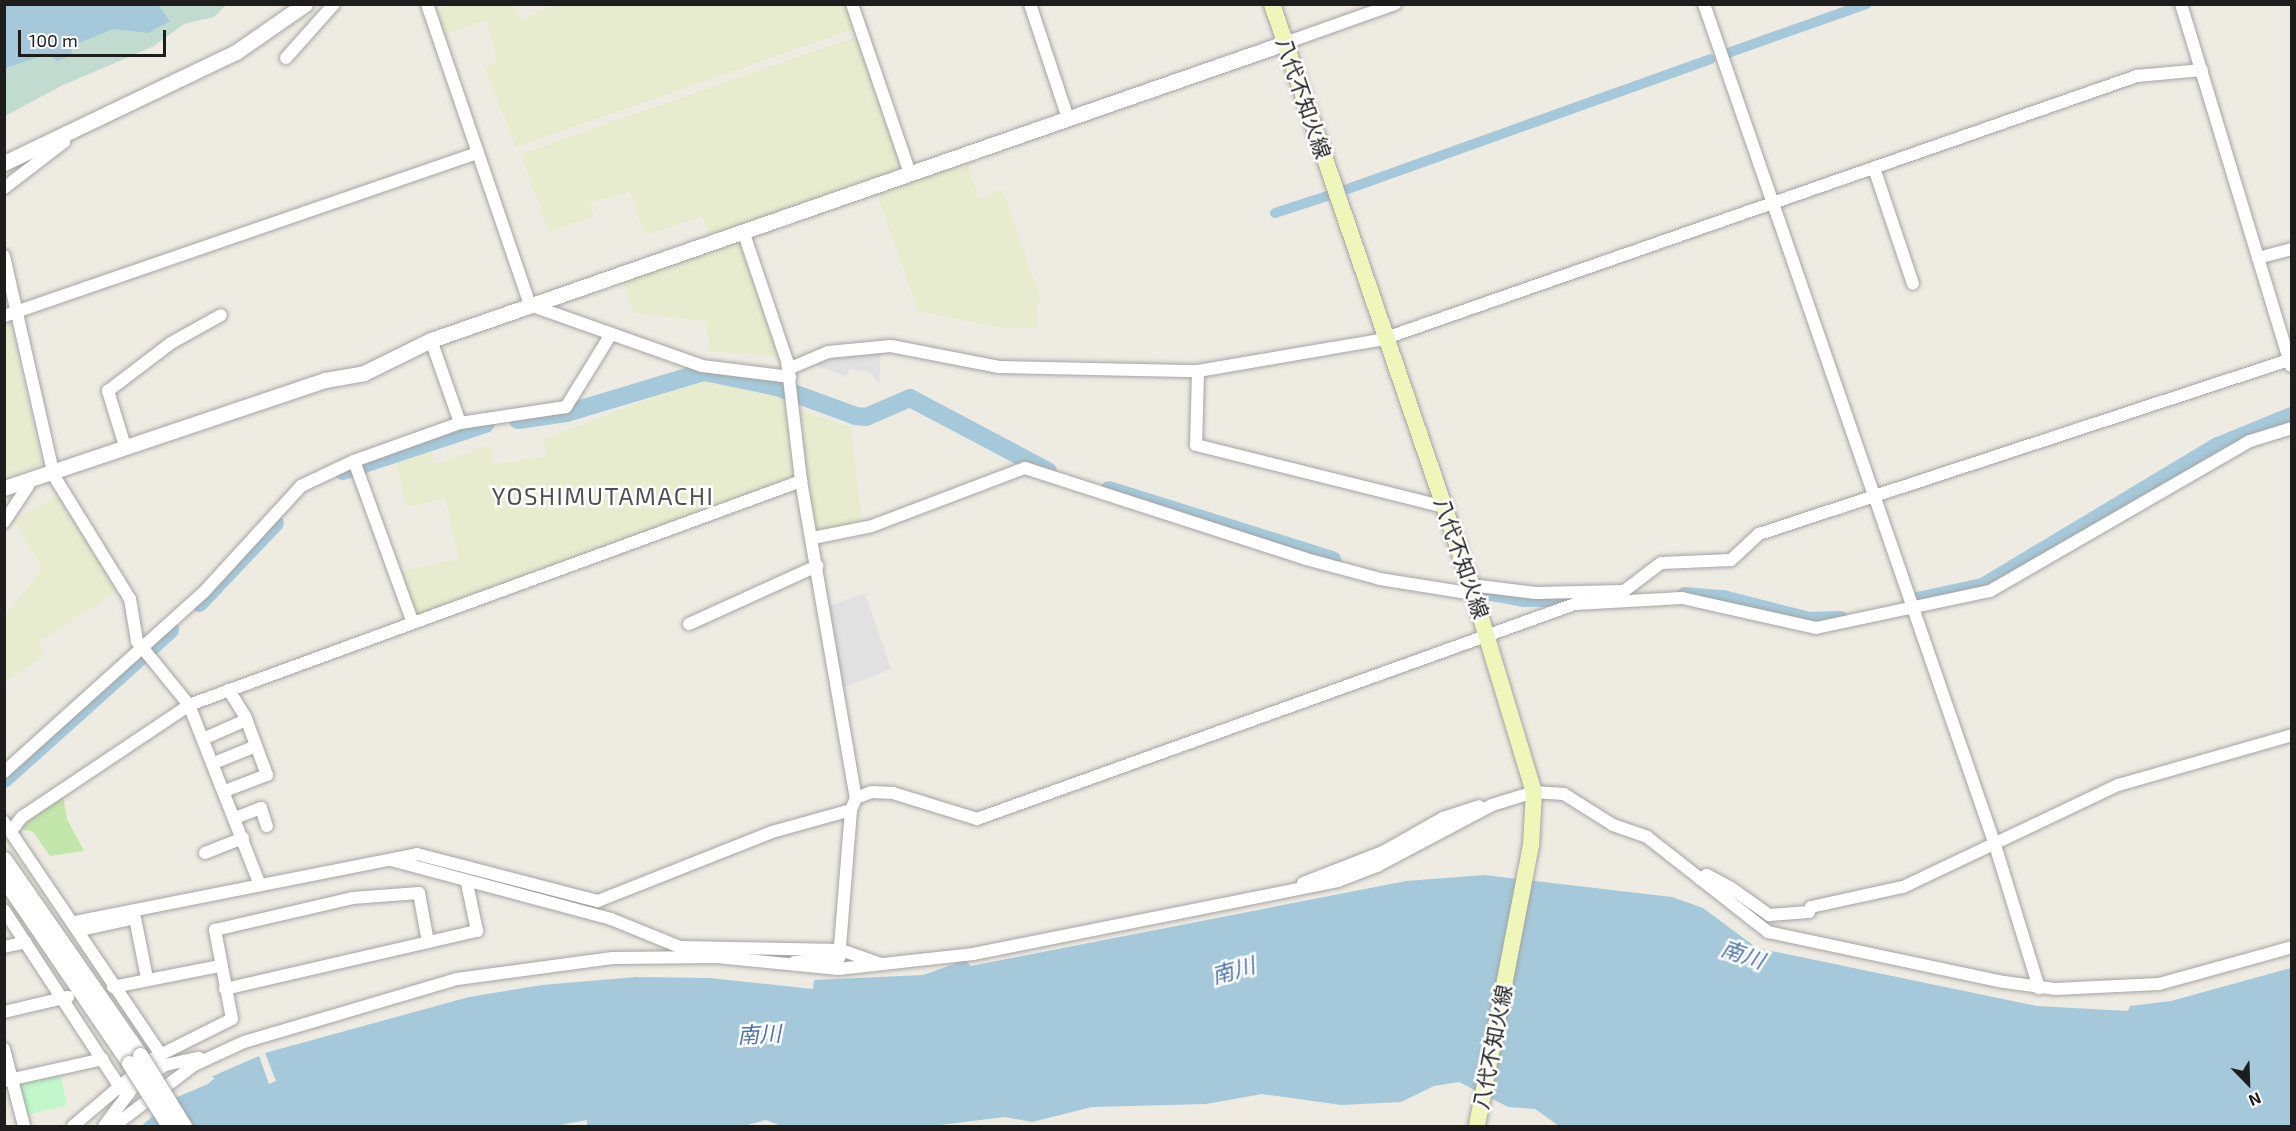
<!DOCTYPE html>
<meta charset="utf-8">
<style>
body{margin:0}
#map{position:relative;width:2296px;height:1131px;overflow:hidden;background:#eeebe3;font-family:"Exo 2","Noto Sans JP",sans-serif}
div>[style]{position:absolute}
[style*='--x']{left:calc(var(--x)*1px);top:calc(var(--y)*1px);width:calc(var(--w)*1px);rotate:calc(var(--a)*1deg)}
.farmland>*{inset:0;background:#e7eccf}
.grass>*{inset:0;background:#c3e6ab}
.wetland>*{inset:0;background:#c1dbd1}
.park>*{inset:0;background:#c1f7ca}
.parking>*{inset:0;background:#e1e1e1}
.water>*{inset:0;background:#a5c9da}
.canal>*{height:10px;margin:-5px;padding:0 5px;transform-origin:5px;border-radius:5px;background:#a5c9da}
.river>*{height:18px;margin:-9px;padding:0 9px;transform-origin:9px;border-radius:9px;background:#a5c9da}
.roads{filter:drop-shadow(0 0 2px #a4a4a4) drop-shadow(0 0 2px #a4a4a4)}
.minor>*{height:12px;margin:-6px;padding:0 6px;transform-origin:6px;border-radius:6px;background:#fff}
.tertiary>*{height:15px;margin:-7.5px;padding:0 7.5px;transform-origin:7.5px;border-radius:7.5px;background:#fff}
.secondary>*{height:16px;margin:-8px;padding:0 8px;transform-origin:8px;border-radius:8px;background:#eef6b9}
.bridges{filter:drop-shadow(0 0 2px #a4a4a4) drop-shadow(0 0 2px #a4a4a4)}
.tertiary-bridge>*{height:15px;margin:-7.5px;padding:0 7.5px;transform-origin:7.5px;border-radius:7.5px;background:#fff}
span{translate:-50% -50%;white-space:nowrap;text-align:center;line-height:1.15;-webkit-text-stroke:5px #fff;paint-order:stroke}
.street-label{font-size:21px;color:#1d1d1d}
.water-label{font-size:22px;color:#4e73a8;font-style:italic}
.quarter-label{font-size:24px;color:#505050;letter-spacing:1.5px}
.frame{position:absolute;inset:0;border:6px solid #1d1d1d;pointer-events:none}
.north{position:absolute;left:2218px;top:1053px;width:60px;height:60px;-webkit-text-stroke:4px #fff;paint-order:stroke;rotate:157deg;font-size:16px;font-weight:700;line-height:24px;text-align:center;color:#1d1d1d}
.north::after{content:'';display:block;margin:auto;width:21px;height:27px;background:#1d1d1d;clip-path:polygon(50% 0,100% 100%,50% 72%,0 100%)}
.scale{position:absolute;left:18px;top:30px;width:148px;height:27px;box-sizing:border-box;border:3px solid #1d1d1d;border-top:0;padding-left:8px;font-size:18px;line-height:21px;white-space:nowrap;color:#1d1d1d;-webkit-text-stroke:4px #fff;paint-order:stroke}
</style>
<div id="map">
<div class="farmland">
<i style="clip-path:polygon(846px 4px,854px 29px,516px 147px,485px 68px,498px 60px,486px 20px,443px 35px,434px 10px,451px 5px,515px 5px,521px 20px,554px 5px)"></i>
<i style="clip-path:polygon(857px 36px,904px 169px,710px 237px,702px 216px,645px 235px,630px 192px,590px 202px,594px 216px,549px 232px,521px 154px)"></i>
<i style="clip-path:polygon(967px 162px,978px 198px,1002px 189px,1041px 300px,1036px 302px,1038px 328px,1002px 328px,918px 311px,877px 193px)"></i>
<i style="clip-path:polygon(742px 238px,782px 356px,710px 351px,706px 321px,634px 313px,622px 279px)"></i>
<i style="clip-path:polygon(10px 323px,42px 464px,5px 477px,4px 325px)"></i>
<i style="clip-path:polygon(701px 379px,787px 396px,798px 479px,418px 618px,401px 571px,459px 559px,445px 498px,406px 507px,396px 460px,430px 449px,435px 464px,488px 446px,495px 464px,542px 457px,546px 455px,544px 439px)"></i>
<i style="clip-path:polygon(800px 410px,851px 427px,862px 521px,842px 530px,814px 529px)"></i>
<i style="clip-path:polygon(62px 493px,119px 590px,38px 642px,44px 656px,5px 682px,4px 618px,42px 569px,14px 520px)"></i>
</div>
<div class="grass">
<i style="clip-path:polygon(62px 790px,67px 819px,84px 851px,50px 856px,33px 832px,20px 829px)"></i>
</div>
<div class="wetland">
<i style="clip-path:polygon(5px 5px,226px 5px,214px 17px,184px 24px,154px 46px,61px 86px,5px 116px)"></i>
</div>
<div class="park">
<i style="clip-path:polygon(60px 1074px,67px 1105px,23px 1116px,16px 1084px)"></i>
</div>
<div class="parking">
<i style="clip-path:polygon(881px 351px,879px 384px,869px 372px,850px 369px,847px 377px,809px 363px,841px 352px)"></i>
<i style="clip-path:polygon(865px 593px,891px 669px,843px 688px,825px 607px)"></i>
</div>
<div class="water">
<i style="clip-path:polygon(4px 5px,158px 5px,170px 21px,148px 33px,113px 29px,74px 45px,70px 56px,57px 61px,48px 54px,5px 68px)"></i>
<i style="clip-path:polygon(1484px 875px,1672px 897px,1703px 908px,1757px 948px,2037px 1006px,2128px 1011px,2130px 1006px,2171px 1001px,2291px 968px,2291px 1126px,1559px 1126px,1535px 1109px,1508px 1107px,1459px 1082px,1434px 1086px,1401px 1102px,1341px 1105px,1262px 1094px,1206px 1104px,1092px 1107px,1032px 1122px,1005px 1117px,932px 1126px,781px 1126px,766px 1120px,744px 1126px,587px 1126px,587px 1120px,555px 1126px,141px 1126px,175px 1098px,208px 1084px,215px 1078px,211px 1077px,259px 1056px,269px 1084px,276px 1081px,265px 1053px,469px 997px,542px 985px,636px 977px,709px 978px,813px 989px,814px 980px,923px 975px,965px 960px,971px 966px,1406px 881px)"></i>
</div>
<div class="canal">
<i style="--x:1725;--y:54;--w:150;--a:-19.5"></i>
<i style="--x:1345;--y:190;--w:388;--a:-19.7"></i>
<i style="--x:1275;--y:213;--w:55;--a:-18.1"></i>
</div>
<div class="river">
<i style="--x:518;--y:420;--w:49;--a:-8.1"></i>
<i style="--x:567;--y:413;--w:143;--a:-16.7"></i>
<i style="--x:704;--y:372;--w:75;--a:11.6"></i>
<i style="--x:777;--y:387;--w:84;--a:20.2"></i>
<i style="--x:856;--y:416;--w:10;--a:6"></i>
<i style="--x:866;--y:417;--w:48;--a:-23.4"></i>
<i style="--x:910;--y:398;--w:156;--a:27.9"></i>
<i style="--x:343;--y:471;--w:150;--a:-18.3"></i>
<i style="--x:1109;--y:490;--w:234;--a:17.4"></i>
<i style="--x:1485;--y:591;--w:39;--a:10"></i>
<i style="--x:1523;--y:598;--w:74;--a:0"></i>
<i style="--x:1685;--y:596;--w:38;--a:5"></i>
<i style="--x:1723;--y:599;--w:89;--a:14.3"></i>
<i style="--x:1809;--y:621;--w:31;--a:-2"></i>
<i style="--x:1913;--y:602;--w:72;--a:-12.1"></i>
<i style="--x:1983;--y:587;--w:274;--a:-31"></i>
<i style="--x:2218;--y:446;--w:80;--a:-22.1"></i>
<i style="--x:199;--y:603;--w:110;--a:-46.5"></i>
<i style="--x:4;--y:779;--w:223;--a:-41.9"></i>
</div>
<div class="roads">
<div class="minor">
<i style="--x:427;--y:4;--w:318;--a:71.1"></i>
<i style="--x:530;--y:305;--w:182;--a:19.5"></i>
<i style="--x:702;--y:366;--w:89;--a:7.1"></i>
<i style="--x:852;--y:4;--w:179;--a:71.1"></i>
<i style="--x:1030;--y:4;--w:120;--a:71.6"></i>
<i style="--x:1704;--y:4;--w:890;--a:70.91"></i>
<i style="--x:1995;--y:845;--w:150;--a:72.9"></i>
<i style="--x:2181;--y:4;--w:378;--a:73.1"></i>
<i style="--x:1285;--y:43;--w:117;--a:-19.5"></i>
<i style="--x:286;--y:58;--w:72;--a:-48.4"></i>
<i style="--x:1874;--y:168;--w:122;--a:71.4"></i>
<i style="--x:4;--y:188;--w:76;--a:-37.5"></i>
<i style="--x:64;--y:142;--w:6;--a:-90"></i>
<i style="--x:743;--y:231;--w:137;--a:71.3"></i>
<i style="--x:787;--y:361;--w:121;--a:83.3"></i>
<i style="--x:801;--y:481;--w:322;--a:80.2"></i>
<i style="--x:856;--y:798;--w:13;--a:113"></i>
<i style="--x:851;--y:810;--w:148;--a:94.6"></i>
<i style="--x:839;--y:958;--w:45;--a:174.9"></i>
<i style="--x:4;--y:256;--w:226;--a:77.2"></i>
<i style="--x:54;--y:476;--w:145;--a:58.3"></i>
<i style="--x:130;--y:599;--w:43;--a:80.5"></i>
<i style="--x:137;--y:641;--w:82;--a:50.9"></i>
<i style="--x:189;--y:705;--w:193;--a:68.5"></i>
<i style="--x:2258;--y:258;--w:35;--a:-15"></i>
<i style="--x:4;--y:316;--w:498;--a:-19"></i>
<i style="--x:431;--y:340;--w:88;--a:70.7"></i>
<i style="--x:788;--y:369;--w:43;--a:-23"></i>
<i style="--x:828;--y:352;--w:63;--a:-5.4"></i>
<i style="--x:891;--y:346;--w:110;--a:11"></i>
<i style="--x:999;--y:367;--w:199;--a:1.2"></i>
<i style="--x:1198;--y:371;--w:185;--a:-9.7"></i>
<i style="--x:1380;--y:340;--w:802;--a:-19.23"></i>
<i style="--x:2137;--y:76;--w:65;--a:-5.3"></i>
<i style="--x:1198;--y:371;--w:74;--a:91.5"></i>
<i style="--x:1196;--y:445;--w:256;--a:14"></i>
<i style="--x:125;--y:446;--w:58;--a:-107.2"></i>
<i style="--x:108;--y:391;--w:79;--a:-37.3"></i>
<i style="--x:171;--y:343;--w:57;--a:-29.2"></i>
<i style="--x:354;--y:461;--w:172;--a:70"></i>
<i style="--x:4;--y:522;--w:43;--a:-56.3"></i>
<i style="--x:28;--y:486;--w:6;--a:-99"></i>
<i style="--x:813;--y:538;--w:60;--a:-11.5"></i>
<i style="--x:872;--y:526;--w:164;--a:-20.8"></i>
<i style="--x:1025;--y:468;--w:295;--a:17.9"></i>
<i style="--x:1306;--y:559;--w:77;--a:15.1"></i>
<i style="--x:1380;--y:579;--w:95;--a:9.1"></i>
<i style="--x:1471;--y:585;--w:65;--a:7"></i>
<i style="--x:1536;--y:593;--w:88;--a:-1.3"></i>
<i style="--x:1624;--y:591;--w:46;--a:-37.1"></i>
<i style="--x:1661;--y:563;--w:70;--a:-2.5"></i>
<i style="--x:1731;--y:560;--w:38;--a:-43"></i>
<i style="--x:1759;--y:534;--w:558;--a:-18.18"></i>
<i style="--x:689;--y:624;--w:141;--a:-24.4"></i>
<i style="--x:203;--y:739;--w:47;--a:-23.8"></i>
<i style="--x:214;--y:763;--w:45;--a:-22"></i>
<i style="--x:4;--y:772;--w:269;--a:-42"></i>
<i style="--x:204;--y:592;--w:144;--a:-47.5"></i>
<i style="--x:301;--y:486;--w:59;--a:-25.3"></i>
<i style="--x:354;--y:461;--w:113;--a:-19.7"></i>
<i style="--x:460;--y:423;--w:107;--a:-8.6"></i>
<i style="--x:566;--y:407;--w:86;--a:-58.3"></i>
<i style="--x:225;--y:791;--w:45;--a:-20.9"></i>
<i style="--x:267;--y:775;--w:63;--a:-110.4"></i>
<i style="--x:245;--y:716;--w:31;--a:-122"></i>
<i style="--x:856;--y:798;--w:17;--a:-21"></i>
<i style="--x:872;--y:792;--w:21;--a:3"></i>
<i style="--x:893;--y:793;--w:88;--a:17.2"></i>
<i style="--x:977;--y:819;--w:635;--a:-19.78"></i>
<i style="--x:1575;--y:604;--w:107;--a:-3.2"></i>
<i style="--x:1682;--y:598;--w:137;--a:12.6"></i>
<i style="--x:1816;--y:628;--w:178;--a:-12"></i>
<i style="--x:1990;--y:591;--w:300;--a:-30"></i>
<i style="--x:2250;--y:441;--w:44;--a:-17.2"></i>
<i style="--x:235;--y:818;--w:28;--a:-21"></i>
<i style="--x:261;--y:808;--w:19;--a:72"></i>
<i style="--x:4;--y:822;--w:281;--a:56"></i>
<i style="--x:11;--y:831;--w:18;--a:-52"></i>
<i style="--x:22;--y:817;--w:201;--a:-33.8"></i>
<i style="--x:189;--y:705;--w:652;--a:-20.1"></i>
<i style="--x:205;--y:853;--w:41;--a:-21.5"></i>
<i style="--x:391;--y:860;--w:228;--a:15"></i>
<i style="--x:611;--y:919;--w:74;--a:22.1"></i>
<i style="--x:680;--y:947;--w:161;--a:1.1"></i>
<i style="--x:841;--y:950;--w:42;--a:19.3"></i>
<i style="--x:1700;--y:879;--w:8;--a:-30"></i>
<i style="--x:1707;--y:875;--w:27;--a:28"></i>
<i style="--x:1731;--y:888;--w:47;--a:35.4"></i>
<i style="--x:1769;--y:915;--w:40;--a:-4.3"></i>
<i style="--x:1809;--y:912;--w:5;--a:-68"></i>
<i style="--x:1811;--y:907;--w:94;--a:-12.3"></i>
<i style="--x:1903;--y:887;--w:238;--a:-25.4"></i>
<i style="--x:2118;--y:785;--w:181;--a:-16"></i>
<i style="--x:1303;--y:883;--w:86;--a:-21.2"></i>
<i style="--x:1383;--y:852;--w:69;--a:-29.5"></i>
<i style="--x:1443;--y:818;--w:38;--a:-18"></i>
<i style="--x:4;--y:910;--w:214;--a:56.8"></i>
<i style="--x:121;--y:1089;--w:9;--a:32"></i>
<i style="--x:75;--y:922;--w:349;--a:-11.2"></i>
<i style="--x:417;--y:854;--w:187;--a:14.6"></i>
<i style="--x:598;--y:901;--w:187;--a:-21.6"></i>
<i style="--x:772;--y:832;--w:82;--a:-15.6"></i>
<i style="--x:81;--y:930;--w:55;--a:-12.5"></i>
<i style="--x:135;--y:918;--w:61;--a:78.7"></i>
<i style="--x:4;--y:947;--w:22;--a:-13"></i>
<i style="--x:113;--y:987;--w:108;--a:-11.2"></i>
<i style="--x:225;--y:989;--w:259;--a:-13"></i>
<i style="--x:477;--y:931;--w:49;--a:-101.8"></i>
<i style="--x:4;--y:1012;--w:66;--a:-13.2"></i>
<i style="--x:4;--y:1049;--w:80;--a:75.4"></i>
<i style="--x:146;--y:1078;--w:23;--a:-34"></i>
<i style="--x:165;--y:1065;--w:35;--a:-12"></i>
<i style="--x:4;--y:1081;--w:101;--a:-12.5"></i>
<i style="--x:73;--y:1126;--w:104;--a:-40.3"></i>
<i style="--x:152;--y:1059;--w:89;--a:-26.6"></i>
<i style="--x:232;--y:1019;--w:91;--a:-100.8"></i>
<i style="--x:215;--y:930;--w:141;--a:-13.1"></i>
<i style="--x:352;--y:898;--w:67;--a:-4.3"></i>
<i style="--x:419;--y:893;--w:50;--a:79.6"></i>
<i style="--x:104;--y:1126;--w:46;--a:-52.9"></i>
<i style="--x:114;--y:1126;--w:101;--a:-37.3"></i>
<i style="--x:194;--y:1065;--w:55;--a:-24.7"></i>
<i style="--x:244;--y:1042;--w:222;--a:-16.5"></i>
<i style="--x:457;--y:979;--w:157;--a:-7.7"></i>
<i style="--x:613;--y:958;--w:104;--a:-0.6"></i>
<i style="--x:717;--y:957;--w:122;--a:5.7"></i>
<i style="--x:838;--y:969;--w:136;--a:-6.3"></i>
<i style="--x:973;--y:954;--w:372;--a:-11.3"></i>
<i style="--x:1338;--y:881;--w:42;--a:-21"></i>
<i style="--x:1377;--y:866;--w:130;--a:-27.9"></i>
<i style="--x:1492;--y:805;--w:44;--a:-17.2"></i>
<i style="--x:1534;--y:792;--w:30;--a:4"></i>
<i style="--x:1564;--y:794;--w:58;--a:32.3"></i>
<i style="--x:1613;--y:825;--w:36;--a:19"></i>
<i style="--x:1647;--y:837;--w:154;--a:38.1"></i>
<i style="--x:1768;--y:932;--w:241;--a:12"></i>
<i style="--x:2004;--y:982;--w:51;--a:7.8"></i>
<i style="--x:2055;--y:989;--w:104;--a:-2.8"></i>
<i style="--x:2159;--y:984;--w:138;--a:-15.5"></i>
</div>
<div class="tertiary">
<i style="--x:4;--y:163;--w:257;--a:-25.6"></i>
<i style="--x:236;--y:52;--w:84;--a:-34.8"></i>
<i style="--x:4;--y:488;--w:339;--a:-18.6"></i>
<i style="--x:325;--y:380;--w:40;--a:-10"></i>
<i style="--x:364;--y:373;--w:75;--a:-26.2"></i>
<i style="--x:431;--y:340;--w:904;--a:-19.18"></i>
<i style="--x:4;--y:859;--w:239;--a:55.2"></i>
<i style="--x:4;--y:879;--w:222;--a:55.8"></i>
</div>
<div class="secondary">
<i style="--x:1272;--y:4;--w:614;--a:71.09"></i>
<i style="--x:1471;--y:585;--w:216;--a:73.1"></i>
<i style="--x:1534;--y:792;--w:53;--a:93.2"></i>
<i style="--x:1531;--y:845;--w:286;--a:100.9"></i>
</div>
</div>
<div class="bridges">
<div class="tertiary-bridge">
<i style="--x:140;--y:1055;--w:84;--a:58.2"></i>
<i style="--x:129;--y:1063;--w:75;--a:57.6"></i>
</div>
</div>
<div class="street-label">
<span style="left:1304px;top:98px;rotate:71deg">八代不知火線</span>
<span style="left:1462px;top:558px;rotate:71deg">八代不知火線</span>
<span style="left:1492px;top:1047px;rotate:-79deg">八代不知火線</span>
</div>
<div class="water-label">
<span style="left:1743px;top:954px;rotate:19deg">南川</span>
<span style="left:1233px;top:970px;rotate:-16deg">南川</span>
<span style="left:759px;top:1034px;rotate:-3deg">南川</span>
</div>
<div class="quarter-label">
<span style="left:603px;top:496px">YOSHIMUTAMACHI</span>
</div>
<div class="frame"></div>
<div class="north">N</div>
<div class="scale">100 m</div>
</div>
